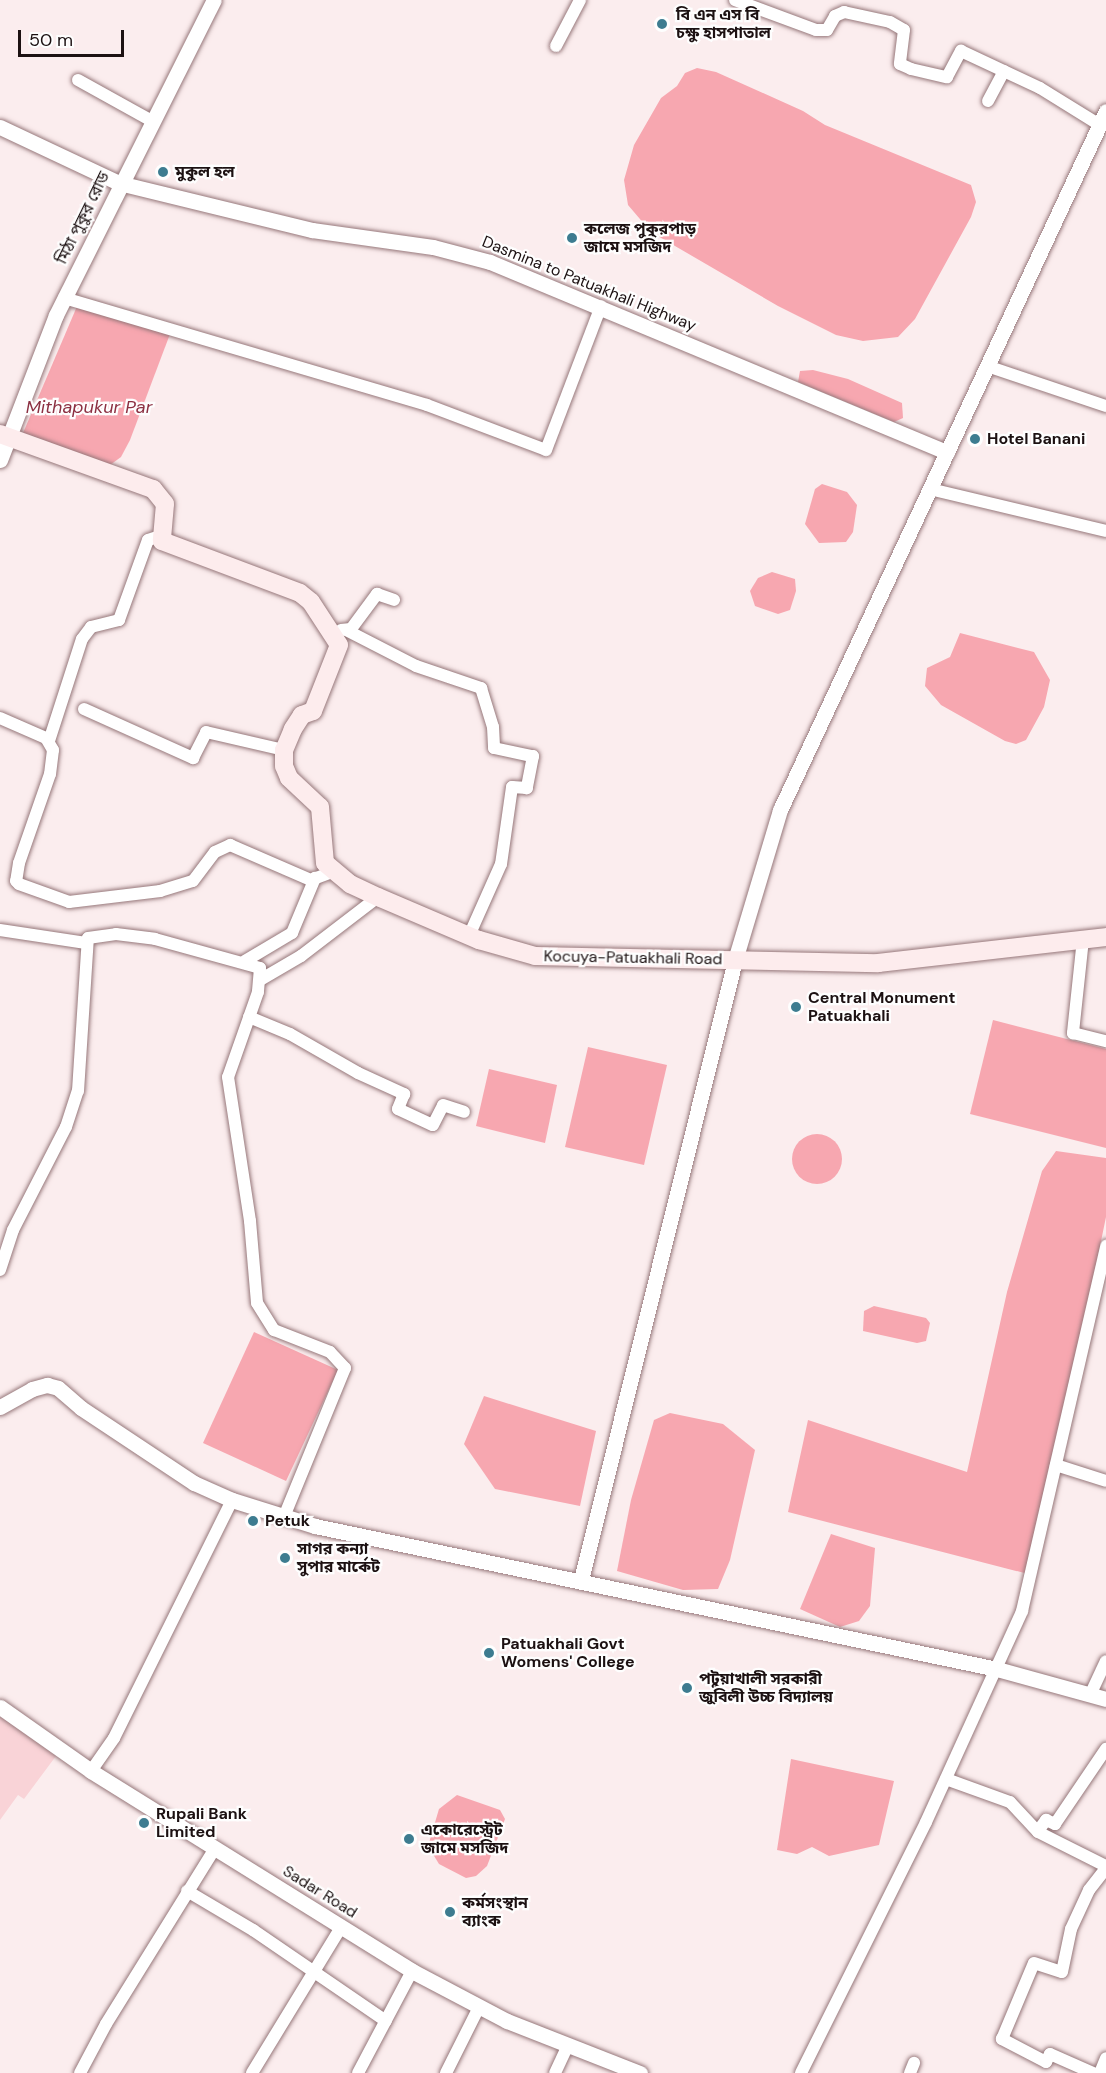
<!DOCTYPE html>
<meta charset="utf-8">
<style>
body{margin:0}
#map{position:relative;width:1106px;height:2073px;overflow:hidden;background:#fbedee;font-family:"DM Sans","Noto Sans Bengali",sans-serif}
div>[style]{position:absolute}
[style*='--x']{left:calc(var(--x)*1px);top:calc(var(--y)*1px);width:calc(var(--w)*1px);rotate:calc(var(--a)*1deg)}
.green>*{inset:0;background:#f9d3d7}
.water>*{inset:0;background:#f7a7b0}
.round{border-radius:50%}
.roads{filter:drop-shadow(0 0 2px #96777a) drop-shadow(0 0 2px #96777a)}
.minor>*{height:12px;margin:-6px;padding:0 6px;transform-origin:6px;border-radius:6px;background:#fff}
.tertiary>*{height:15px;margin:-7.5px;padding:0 7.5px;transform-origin:7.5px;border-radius:7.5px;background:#fff}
.secondary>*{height:18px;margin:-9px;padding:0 9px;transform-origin:9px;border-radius:9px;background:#fdeced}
.dots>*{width:16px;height:16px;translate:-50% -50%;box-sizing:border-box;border:3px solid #fefefe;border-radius:50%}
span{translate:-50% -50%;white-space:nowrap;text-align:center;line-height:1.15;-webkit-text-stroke:4.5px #fefefe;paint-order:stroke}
.poi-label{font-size:16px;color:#1c1112;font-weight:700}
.left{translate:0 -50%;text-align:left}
.street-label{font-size:16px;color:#1c1112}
.water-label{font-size:18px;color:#8c3042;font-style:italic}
.scale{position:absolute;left:18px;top:30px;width:106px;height:27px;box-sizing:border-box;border:3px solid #1c1112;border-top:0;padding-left:8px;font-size:18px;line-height:21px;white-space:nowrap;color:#1c1112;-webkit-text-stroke:4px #fefefe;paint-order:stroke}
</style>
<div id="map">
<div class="green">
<i style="clip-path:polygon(0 1714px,56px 1756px,24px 1799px,18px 1795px,0 1820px)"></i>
</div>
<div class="water">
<i style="clip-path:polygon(697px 68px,716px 72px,803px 111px,825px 125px,971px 185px,976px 202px,971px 217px,915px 319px,898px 337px,863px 341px,836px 335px,778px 306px,651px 232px,628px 205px,624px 180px,634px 145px,661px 98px,677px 86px,685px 73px)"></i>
<i style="clip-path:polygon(78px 304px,170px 334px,130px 440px,121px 457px,110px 465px,23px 433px)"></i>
<i style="clip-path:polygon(813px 370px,848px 379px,902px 403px,903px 418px,894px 422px,798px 382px,800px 371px)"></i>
<i style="clip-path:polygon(822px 484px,847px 492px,857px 505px,853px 532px,846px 542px,819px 543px,805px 524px,815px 489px)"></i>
<i style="clip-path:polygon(772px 572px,795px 579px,796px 591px,790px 610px,778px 614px,755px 606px,750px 591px,758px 578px)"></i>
<i style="clip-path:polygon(960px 633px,1034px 652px,1050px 680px,1044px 707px,1026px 740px,1016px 744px,1005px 741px,941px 705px,925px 686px,927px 668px,950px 657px)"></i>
<i style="clip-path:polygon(993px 1020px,1106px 1049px,1106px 1148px,970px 1114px)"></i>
<i style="clip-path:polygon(588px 1047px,667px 1065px,644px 1165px,565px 1147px)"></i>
<i style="clip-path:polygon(489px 1069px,557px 1085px,545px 1143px,476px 1126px)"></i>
<i class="round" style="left:792px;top:1134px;width:50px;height:50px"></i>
<i style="clip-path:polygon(1056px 1151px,1106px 1158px,1106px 1217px,1032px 1575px,788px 1512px,808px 1420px,967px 1472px,1007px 1292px,1042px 1171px)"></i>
<i style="clip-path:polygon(874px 1306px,926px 1318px,930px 1323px,926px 1341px,917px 1343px,863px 1331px,864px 1311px)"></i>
<i style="clip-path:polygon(254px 1332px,338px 1370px,286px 1481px,203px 1443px)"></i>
<i style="clip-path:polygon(484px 1396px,596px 1431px,580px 1506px,495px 1489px,464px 1444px)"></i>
<i style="clip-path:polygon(670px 1413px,723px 1424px,755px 1450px,730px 1560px,718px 1589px,683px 1590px,617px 1571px,631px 1500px,654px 1420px)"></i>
<i style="clip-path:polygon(831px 1534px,875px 1548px,870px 1606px,859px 1621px,840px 1627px,800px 1609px)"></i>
<i style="clip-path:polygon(791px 1759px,894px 1781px,879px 1845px,829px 1856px,812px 1847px,797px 1854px,777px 1850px)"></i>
<i style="clip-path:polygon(457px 1795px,500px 1810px,505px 1819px,487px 1866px,476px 1876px,466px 1878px,439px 1864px,428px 1846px,439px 1809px)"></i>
</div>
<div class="roads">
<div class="minor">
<i style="--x:735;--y:0;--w:86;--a:20.3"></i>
<i style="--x:816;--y:30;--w:11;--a:0"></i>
<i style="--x:827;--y:30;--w:16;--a:-60"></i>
<i style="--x:835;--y:16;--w:10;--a:-24"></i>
<i style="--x:844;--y:12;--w:47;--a:12.3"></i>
<i style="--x:890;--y:22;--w:16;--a:30"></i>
<i style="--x:904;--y:30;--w:34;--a:97"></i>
<i style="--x:900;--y:64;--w:12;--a:24"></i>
<i style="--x:911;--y:69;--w:37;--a:13"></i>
<i style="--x:947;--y:77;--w:30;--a:-62"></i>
<i style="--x:961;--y:51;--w:87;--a:25.1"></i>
<i style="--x:1040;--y:88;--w:70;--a:31.7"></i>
<i style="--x:556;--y:46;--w:52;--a:-62.4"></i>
<i style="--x:78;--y:80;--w:85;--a:29"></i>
<i style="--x:988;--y:101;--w:34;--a:-62"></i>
<i style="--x:64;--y:298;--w:378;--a:16.4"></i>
<i style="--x:427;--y:405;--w:127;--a:20.7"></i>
<i style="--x:546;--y:450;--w:154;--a:-69.1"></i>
<i style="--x:987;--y:366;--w:126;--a:18.6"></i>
<i style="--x:930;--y:489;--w:181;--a:13.4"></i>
<i style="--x:341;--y:630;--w:10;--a:-6"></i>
<i style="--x:351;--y:629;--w:44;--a:-53.4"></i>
<i style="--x:377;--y:594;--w:18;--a:19"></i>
<i style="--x:348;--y:631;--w:76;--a:27.2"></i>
<i style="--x:416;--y:666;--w:69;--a:18.7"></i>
<i style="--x:481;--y:688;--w:41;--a:72.9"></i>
<i style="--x:493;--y:727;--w:21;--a:87"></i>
<i style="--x:494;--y:748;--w:40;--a:12"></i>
<i style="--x:533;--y:756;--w:33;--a:101"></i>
<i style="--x:527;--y:788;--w:15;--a:-176"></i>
<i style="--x:512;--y:787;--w:78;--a:98.1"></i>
<i style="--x:501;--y:864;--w:79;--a:114"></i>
<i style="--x:84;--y:709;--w:120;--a:24.2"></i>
<i style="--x:193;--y:758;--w:29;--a:-63"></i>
<i style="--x:206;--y:732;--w:80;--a:13"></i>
<i style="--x:0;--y:718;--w:50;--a:23.5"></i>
<i style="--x:46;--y:738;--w:14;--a:60"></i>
<i style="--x:53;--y:750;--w:24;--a:97"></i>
<i style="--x:50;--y:774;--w:94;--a:109.2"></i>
<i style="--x:19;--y:863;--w:18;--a:99"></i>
<i style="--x:16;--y:881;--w:4;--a:45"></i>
<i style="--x:19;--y:884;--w:53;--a:19.8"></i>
<i style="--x:69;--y:902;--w:92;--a:-6.9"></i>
<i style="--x:160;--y:891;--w:34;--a:-17"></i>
<i style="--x:193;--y:881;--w:36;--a:-53"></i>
<i style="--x:215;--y:852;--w:17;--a:-25"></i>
<i style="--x:230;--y:845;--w:88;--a:23.4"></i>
<i style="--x:311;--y:880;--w:22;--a:-21"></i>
<i style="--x:49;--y:741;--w:107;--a:-72.1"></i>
<i style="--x:82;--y:639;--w:15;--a:-53"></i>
<i style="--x:91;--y:627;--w:29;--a:-14"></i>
<i style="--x:119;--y:620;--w:85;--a:-70.1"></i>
<i style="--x:148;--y:540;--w:13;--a:-18"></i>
<i style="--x:0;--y:930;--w:87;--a:8.6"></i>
<i style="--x:1083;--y:939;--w:95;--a:96.1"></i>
<i style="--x:1073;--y:1033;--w:34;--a:14"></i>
<i style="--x:245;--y:961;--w:55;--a:-30.8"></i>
<i style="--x:292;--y:933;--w:60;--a:-67.3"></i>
<i style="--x:260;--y:980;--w:48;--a:-30.3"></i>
<i style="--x:301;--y:956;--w:97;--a:-37.5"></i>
<i style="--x:249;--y:1017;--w:44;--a:22.5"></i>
<i style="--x:290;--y:1034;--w:78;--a:29.8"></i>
<i style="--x:358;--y:1073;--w:51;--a:24.5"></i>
<i style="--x:404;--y:1094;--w:16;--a:112"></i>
<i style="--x:398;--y:1109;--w:38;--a:25"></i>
<i style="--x:433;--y:1125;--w:22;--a:-63"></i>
<i style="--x:443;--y:1105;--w:22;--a:18"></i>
<i style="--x:0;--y:1270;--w:42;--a:-72"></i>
<i style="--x:13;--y:1230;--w:116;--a:-62.8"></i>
<i style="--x:66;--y:1127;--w:38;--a:-72"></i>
<i style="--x:78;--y:1091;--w:153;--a:-86.3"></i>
<i style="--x:88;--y:938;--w:28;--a:-8"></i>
<i style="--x:116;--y:934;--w:39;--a:7"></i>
<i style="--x:155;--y:939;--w:109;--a:15.4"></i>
<i style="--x:260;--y:968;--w:24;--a:95"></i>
<i style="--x:258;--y:992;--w:90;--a:109.4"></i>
<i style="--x:228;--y:1077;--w:146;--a:81.3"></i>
<i style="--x:250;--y:1221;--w:82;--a:85.1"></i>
<i style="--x:257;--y:1303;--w:32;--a:58"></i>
<i style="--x:274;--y:1330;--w:60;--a:21.4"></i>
<i style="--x:330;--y:1352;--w:22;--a:47"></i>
<i style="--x:345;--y:1368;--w:161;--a:112.3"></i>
<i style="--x:1056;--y:1465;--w:52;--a:17.7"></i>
<i style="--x:1091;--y:1693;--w:35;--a:-65"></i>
<i style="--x:91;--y:1771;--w:40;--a:-55.1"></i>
<i style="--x:114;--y:1738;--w:266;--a:-63.6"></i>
<i style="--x:946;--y:1779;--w:68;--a:19.8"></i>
<i style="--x:1010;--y:1802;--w:41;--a:47"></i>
<i style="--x:1038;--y:1832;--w:76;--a:26.6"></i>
<i style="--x:1038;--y:1831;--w:14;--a:-54"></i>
<i style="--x:1046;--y:1820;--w:10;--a:24"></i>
<i style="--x:1055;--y:1824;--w:91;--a:-55.8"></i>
<i style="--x:187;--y:1891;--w:77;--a:30.6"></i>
<i style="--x:253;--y:1930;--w:161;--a:34.4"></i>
<i style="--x:80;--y:2073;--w:55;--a:-62"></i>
<i style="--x:106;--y:2024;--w:207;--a:-58.2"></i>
<i style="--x:252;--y:2073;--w:171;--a:-58.6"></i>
<i style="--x:358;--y:2073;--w:115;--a:-62.1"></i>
<i style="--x:446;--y:2073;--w:74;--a:-63.4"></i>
<i style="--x:555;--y:2073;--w:31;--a:-65"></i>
<i style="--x:801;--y:2073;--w:280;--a:-63.5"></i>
<i style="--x:926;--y:1822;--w:232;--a:-65.5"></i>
<i style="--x:1022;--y:1611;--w:375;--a:-77"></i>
<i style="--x:910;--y:2073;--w:11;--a:-68"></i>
<i style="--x:1093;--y:2073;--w:47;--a:-156.2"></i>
<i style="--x:1050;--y:2054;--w:9;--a:117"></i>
<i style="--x:1046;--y:2062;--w:50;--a:-152.4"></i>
<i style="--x:1002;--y:2039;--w:82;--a:-67.2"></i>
<i style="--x:1034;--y:1963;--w:29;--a:18"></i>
<i style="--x:1062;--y:1972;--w:44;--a:-78.2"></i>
<i style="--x:1071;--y:1929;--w:43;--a:-65.2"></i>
<i style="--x:1089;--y:1890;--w:28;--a:-52"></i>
<i style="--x:1100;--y:2073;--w:16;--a:-68"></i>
</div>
<div class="tertiary">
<i style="--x:0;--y:127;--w:132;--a:25.2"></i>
<i style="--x:119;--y:183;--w:199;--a:13.7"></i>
<i style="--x:312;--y:230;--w:122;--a:8"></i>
<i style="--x:433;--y:247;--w:59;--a:14.7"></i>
<i style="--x:490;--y:262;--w:495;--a:22.6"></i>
<i style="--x:0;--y:460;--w:155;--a:-68.9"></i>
<i style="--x:56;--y:315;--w:352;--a:-63.4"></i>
<i style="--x:0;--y:1407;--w:37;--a:-29"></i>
<i style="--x:32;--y:1389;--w:16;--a:-15"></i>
<i style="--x:47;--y:1385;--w:11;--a:15"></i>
<i style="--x:58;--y:1388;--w:30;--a:41"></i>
<i style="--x:81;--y:1408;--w:136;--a:33.6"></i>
<i style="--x:194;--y:1483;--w:42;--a:24.1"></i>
<i style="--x:232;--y:1500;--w:87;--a:17.4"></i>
<i style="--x:315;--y:1526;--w:697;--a:11.84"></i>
<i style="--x:997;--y:1669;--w:113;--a:15.4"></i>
<i style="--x:581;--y:1580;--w:639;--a:-76.05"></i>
<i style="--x:735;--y:960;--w:157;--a:-73.3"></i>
<i style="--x:780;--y:810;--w:771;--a:-65"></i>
<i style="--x:0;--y:1707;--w:111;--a:35.1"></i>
<i style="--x:91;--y:1771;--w:378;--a:31.9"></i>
<i style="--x:412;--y:1971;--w:107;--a:27.8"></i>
<i style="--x:507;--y:2021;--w:143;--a:21.4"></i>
</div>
<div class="secondary">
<i style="--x:0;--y:434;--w:163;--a:19.8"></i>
<i style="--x:153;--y:489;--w:19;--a:51"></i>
<i style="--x:165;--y:504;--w:37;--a:95"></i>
<i style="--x:162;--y:541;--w:147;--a:20.6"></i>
<i style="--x:300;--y:593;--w:14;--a:39"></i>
<i style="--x:311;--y:602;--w:51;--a:56.9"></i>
<i style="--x:339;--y:645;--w:71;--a:111.5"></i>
<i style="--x:313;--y:711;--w:12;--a:160"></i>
<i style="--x:302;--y:715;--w:17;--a:123"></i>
<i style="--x:293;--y:729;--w:23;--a:113"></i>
<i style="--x:284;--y:750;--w:16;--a:90"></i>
<i style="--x:284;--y:766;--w:13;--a:67"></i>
<i style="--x:289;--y:778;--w:42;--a:43.1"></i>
<i style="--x:320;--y:807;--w:56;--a:84.9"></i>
<i style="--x:325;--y:863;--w:33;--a:40"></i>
<i style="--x:350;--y:884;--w:31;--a:25"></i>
<i style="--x:378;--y:897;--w:110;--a:23.1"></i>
<i style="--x:479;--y:940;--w:58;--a:15.9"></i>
<i style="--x:535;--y:956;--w:343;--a:1.2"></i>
<i style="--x:878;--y:963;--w:229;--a:-6.5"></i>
</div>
</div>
<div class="dots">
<i style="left:662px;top:24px;background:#3d7c90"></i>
<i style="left:163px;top:172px;background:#3d7c90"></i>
<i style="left:572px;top:238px;background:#3d7c90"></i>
<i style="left:975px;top:439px;background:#3d7c90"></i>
<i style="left:796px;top:1007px;background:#3d7c90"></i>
<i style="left:253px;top:1521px;background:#3d7c90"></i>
<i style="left:285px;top:1558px;background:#3d7c90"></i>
<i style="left:489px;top:1653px;background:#3d7c90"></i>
<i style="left:687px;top:1688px;background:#3d7c90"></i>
<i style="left:144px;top:1823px;background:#3d7c90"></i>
<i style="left:409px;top:1839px;background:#3d7c90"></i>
<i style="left:450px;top:1912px;background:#3d7c90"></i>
</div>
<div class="poi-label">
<span class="left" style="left:676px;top:24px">বি এন এস বি<br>চক্ষু হাসপাতাল</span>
<span class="left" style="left:175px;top:172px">মুকুল হল</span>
<span class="left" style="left:584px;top:238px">কলেজ পুকুরপাড়<br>জামে মসজিদ</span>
<span class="left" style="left:987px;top:439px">Hotel Banani</span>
<span class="left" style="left:808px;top:1007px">Central Monument<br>Patuakhali</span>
<span class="left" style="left:265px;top:1521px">Petuk</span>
<span class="left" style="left:297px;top:1558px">সাগর কন্যা<br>সুপার মার্কেট</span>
<span class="left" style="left:501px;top:1653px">Patuakhali Govt<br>Womens' College</span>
<span class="left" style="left:699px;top:1688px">পটুয়াখালী সরকারী<br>জুবিলী উচ্চ বিদ্যালয়</span>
<span class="left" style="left:156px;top:1823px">Rupali Bank<br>Limited</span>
<span class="left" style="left:421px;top:1839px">একোরেস্ট্রেট<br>জামে মসজিদ</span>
<span class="left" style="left:462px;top:1912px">কর্মসংস্থান<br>ব্যাংক</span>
</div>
<div class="street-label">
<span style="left:83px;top:218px;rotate:-64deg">মিঠা পুকুর রোড</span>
<span style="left:589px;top:284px;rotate:22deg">Dasmina to Patuakhali Highway</span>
<span style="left:633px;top:958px;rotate:1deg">Kocuya-Patuakhali Road</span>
<span style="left:320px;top:1892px;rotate:32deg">Sadar Road</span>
</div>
<div class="water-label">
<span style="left:89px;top:407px">Mithapukur Par</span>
</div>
<div class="scale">50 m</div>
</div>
